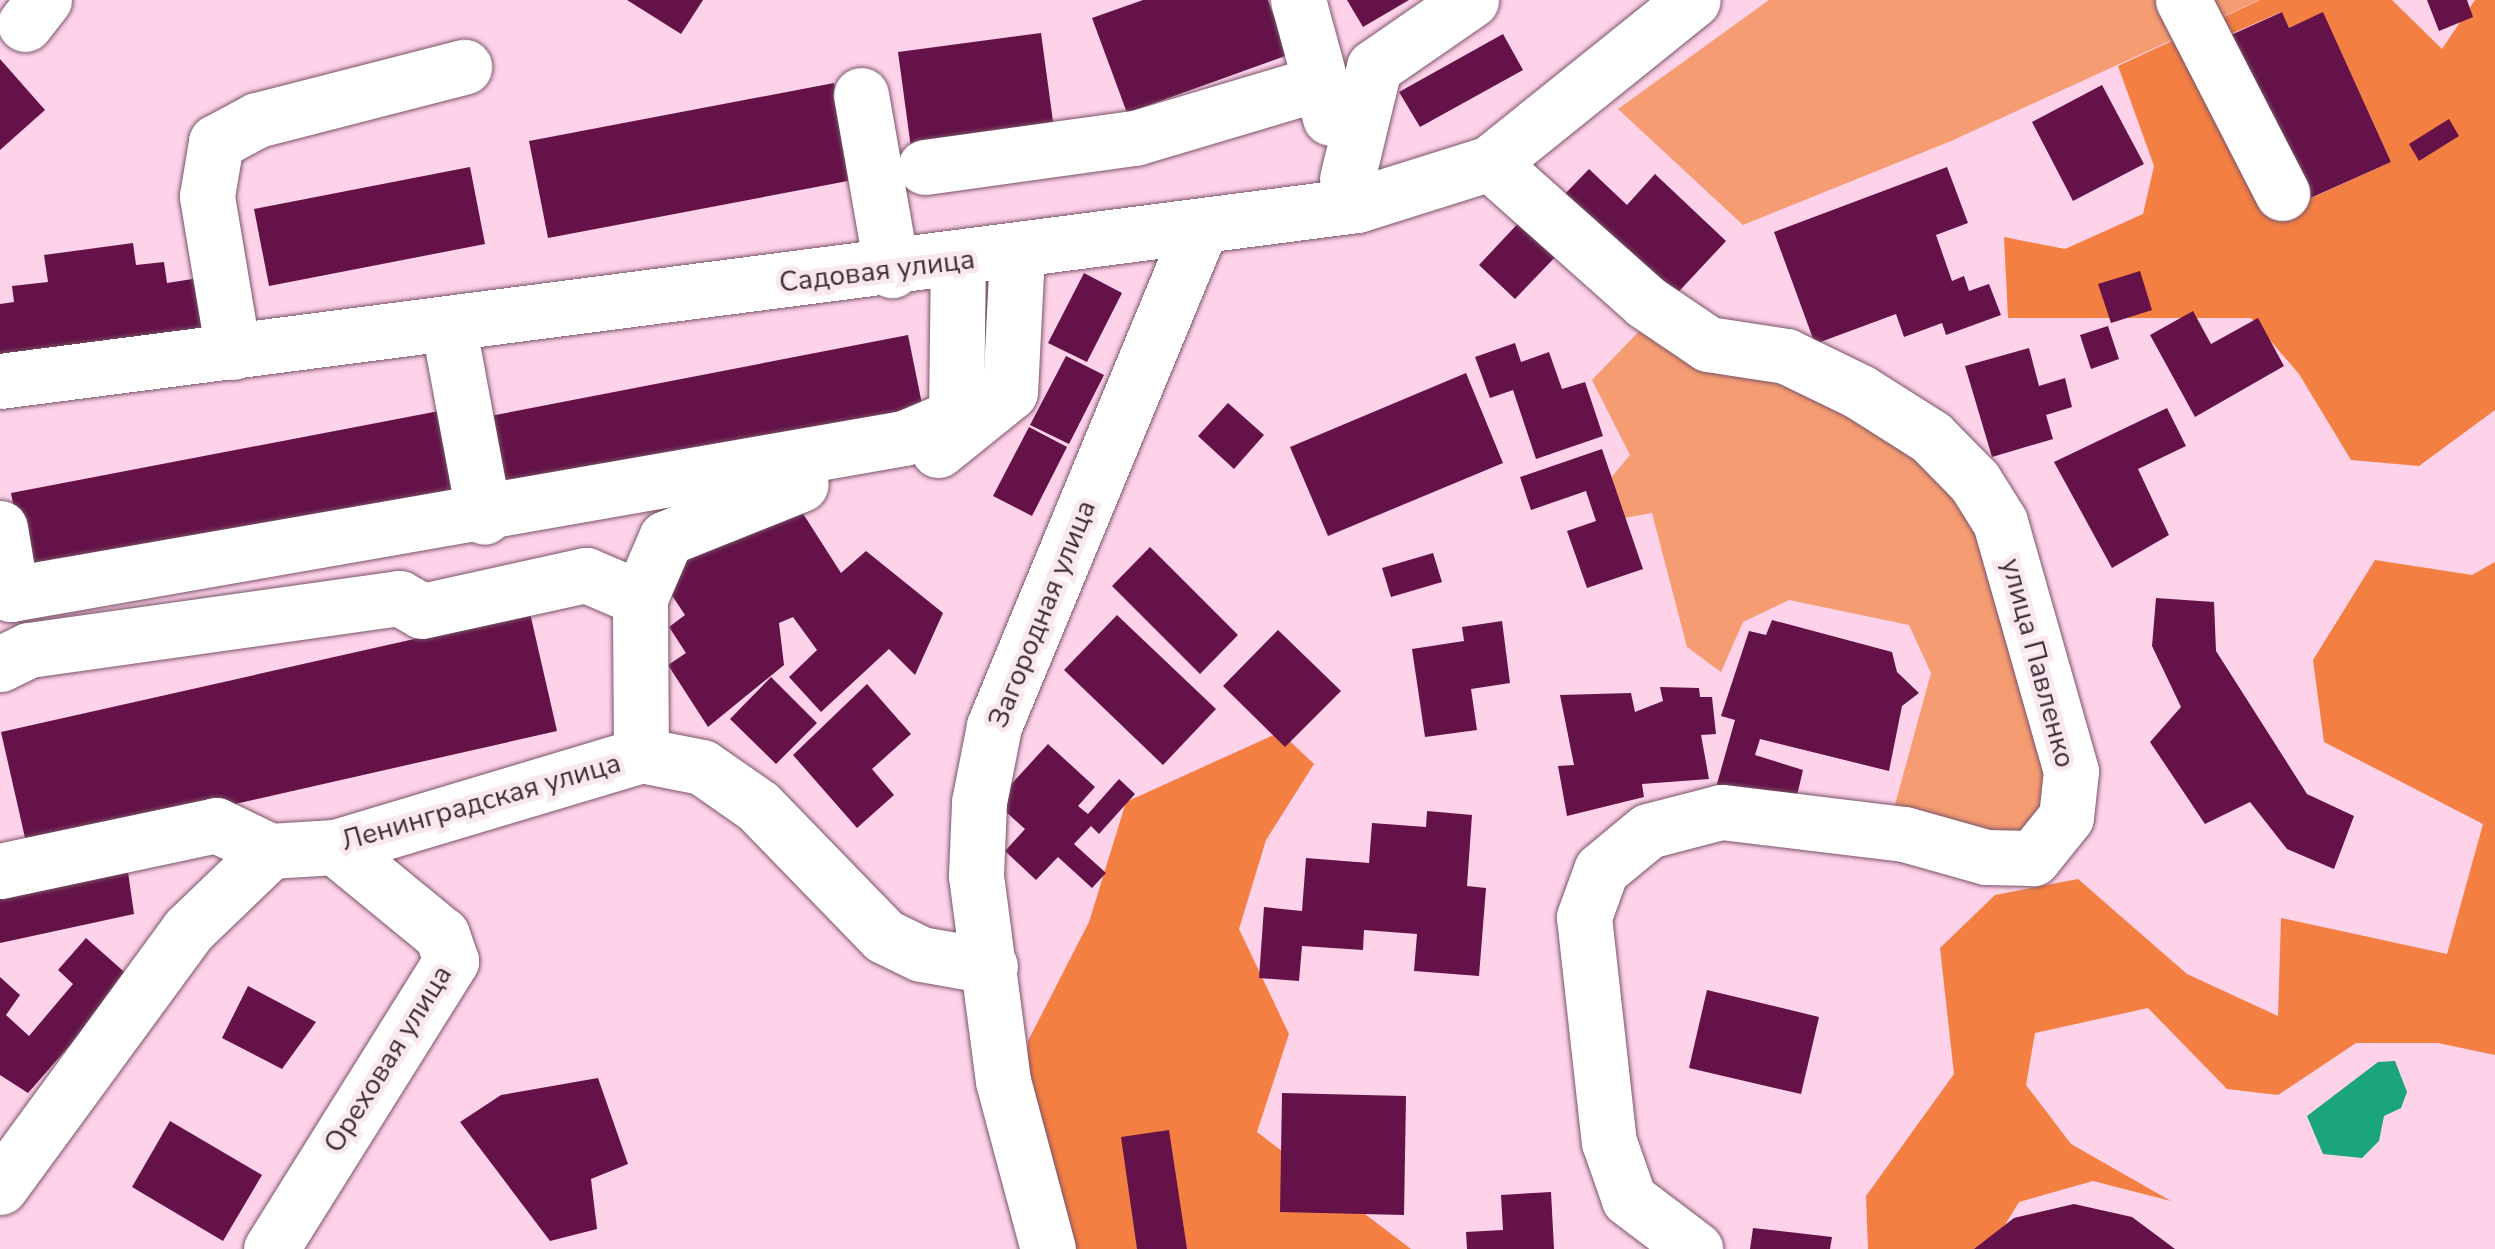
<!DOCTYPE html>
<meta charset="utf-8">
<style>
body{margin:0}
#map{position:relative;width:2495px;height:1249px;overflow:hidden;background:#fed2e9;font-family:"Nunito Sans",sans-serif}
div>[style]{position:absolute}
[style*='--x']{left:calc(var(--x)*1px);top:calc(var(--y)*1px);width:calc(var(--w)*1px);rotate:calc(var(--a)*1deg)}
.green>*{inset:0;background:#f69c72}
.forest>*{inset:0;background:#f37f43}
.water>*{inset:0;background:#1aa57b}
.building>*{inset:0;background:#641247}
.roads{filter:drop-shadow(0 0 2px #795468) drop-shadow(0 0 2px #795468)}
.minor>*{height:55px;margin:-27.5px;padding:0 27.5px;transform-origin:27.5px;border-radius:27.5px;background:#fff}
span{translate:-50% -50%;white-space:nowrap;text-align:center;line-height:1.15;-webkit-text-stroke:10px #fae8f1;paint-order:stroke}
.street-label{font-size:28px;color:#3c2c34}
</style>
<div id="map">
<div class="green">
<i style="clip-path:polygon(1769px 0,2259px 0,1951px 141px,1743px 225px,1618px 109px)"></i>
<i style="clip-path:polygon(1648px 322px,1780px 369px,1919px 450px,1963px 494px,2057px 774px,2022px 844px,1890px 823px,1931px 673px,1909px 625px,1789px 600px,1743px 622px,1721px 672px,1687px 647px,1652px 513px,1607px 521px,1595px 497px,1630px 455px,1592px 380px)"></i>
</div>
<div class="forest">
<i style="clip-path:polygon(evenodd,2260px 0,2392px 0,2442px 49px,2475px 0,2495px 0,2495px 410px,2419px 466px,2351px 460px,2299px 374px,2251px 318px,2008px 318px,2004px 237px,2065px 249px,2143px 214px,2154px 166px,2118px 66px,2260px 0,2281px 12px,2289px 28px,2323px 13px,2391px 162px,2307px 200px,2231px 34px,2281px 12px)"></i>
<i style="clip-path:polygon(2375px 560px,2472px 575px,2495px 562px,2495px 1055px,2438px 1043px,2356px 1043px,2278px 1095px,2227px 1089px,2148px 1008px,2035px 1033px,2026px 1085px,2071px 1144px,2171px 1201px,2093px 1181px,2019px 1202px,1990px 1249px,1868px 1249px,1866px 1196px,1954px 1074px,1940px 948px,1995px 895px,2078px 879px,2187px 974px,2278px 1016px,2281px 918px,2447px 954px,2483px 824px,2324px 742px,2313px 660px)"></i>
<i style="clip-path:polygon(1280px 732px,1314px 764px,1266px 840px,1239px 929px,1289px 1034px,1257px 1132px,1411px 1249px,1028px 1249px,1028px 1041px,1089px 922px,1126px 802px)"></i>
</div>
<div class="water">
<i style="clip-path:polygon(2395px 1061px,2407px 1092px,2401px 1108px,2384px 1116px,2379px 1141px,2362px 1158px,2323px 1154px,2307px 1116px,2378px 1062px)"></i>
</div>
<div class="building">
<i style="clip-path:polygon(627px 0,703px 0,681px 34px)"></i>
<i style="clip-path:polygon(1143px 0,1268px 0,1288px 55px,1127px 113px,1092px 18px)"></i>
<i style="clip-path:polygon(1347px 0,1409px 0,1363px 27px)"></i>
<i style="clip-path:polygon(2427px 0,2467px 0,2473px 17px,2439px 31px)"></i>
<i style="clip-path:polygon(2282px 12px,2289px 28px,2323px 12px,2391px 162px,2306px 200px,2231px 35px)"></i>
<i style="clip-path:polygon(1041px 33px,1054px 129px,911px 148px,898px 52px)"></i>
<i style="clip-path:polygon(1503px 34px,1523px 70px,1420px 127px,1399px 92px)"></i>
<i style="clip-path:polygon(0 59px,45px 110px,0 150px)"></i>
<i style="clip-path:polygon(834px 83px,853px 180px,548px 238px,529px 141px)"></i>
<i style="clip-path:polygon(2102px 85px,2144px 164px,2073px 201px,2032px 122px)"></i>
<i style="clip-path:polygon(2449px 119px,2459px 136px,2419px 161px,2409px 144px)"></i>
<i style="clip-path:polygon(470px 167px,485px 244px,269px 286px,254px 209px)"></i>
<i style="clip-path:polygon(1947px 167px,1968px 223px,1936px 235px,1952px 281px,1964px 276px,1969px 291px,1989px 284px,2001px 315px,1946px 335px,1942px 323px,1904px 337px,1896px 314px,1815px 344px,1774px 232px)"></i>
<i style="clip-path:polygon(1589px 169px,1627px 205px,1655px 174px,1726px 241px,1670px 301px,1560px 199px)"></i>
<i style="clip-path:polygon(1525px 216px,1561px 251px,1515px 299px,1479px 265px)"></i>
<i style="clip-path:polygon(133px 243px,136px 265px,164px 262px,167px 283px,199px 278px,207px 336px,0 364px,0 304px,14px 302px,12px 286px,48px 282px,44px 255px)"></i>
<i style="clip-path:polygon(2140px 271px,2152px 310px,2111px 323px,2098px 284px)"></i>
<i style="clip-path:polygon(1084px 273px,1122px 293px,1087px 362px,1048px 343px)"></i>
<i style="clip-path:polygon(2193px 311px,2211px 344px,2258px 318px,2284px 366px,2195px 417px,2150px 335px)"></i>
<i style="clip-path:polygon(2108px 326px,2119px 359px,2091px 369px,2080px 335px)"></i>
<i style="clip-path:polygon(908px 335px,923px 409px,499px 491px,485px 417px)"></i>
<i style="clip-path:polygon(1515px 343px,1521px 362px,1549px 352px,1562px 389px,1585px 382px,1603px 436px,1536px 459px,1513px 390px,1490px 398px,1475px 357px)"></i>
<i style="clip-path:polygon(2029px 348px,2039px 386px,2065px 378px,2072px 407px,2046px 415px,2053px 439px,1992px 457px,1965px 366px)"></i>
<i style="clip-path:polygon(1066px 356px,1104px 375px,1069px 444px,1030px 425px)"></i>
<i style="clip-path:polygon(1466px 373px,1503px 463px,1328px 536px,1290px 447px)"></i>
<i style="clip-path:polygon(1228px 403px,1264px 435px,1234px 469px,1198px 436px)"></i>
<i style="clip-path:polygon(2167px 408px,2186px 446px,2138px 469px,2169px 535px,2112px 568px,2054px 462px)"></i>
<i style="clip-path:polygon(439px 411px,454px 491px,26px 573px,11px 493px)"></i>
<i style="clip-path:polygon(1029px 427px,1067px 447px,1032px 516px,993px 496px)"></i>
<i style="clip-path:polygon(1602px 449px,1643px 569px,1587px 588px,1567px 531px,1596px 521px,1586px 491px,1531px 510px,1520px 477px)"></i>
<i style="clip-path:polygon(802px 512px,841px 573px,866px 551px,943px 613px,915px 675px,889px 649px,821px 712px,789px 677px,817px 650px,793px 617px,779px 623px,784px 665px,708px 727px,668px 665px,686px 653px,669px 627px,685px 615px,665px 585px,672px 557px)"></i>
<i style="clip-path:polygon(1150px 547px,1238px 635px,1200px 674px,1112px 586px)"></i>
<i style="clip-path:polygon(1433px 553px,1442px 582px,1391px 597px,1382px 568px)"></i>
<i style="clip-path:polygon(2156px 598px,2214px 602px,2216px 651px,2307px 794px,2354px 816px,2334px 869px,2287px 849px,2250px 802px,2205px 824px,2150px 742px,2181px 707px,2152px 646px)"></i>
<i style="clip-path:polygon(530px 613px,557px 731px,28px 851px,1px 732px)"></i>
<i style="clip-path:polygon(1117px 615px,1216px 709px,1163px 765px,1064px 670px)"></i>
<i style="clip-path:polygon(1772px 620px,1892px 652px,1897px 672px,1919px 693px,1902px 706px,1889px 771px,1760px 739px,1755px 755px,1803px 770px,1795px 804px,1713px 798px,1735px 720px,1721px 716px,1749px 631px,1766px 635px)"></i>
<i style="clip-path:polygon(1502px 621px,1510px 683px,1471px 689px,1477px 730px,1425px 737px,1412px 649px,1464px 641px,1462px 627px)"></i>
<i style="clip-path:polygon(1278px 630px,1341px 691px,1285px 747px,1223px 686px)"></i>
<i style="clip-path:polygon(771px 677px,817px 723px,776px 764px,730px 719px)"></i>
<i style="clip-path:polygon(867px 684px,911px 734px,872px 769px,894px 795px,857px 828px,793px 755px)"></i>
<i style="clip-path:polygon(1660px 687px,1699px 688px,1700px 697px,1712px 697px,1716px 734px,1701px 735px,1709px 779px,1642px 784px,1644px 797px,1567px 816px,1558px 766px,1574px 765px,1560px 695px,1631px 693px,1635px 712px,1663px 701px)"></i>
<i style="clip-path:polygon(1048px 744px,1095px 787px,1078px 806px,1088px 814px,1119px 779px,1135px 794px,1099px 834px,1091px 826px,1074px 844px,1106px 873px,1092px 888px,1058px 857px,1036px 880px,1005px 851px,1025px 829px,995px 802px)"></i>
<i style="clip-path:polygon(1427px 811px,1472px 815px,1467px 886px,1486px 888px,1479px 976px,1414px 971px,1417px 934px,1364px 930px,1363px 950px,1302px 946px,1299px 981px,1259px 978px,1264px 907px,1302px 911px,1306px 858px,1369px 863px,1372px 823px,1426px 827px)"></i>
<i style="clip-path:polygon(126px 858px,134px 914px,0 943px,0 883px)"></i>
<i style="clip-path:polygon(86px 938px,130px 977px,28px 1093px,0 1075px,0 977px,20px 995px,6px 1015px,29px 1036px,73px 984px,58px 970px)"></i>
<i style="clip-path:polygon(248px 986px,316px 1022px,282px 1069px,222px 1038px)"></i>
<i style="clip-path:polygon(1707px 990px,1819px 1017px,1801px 1094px,1689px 1068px)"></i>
<i style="clip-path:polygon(598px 1078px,628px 1164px,591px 1179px,597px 1229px,550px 1241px,460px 1122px,501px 1095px)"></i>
<i style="clip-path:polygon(1282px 1093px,1406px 1096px,1404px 1215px,1280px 1212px)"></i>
<i style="clip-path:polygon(170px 1121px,262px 1175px,223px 1241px,132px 1187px)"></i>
<i style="clip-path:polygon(1169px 1130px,1187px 1249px,1137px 1249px,1121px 1137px)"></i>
<i style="clip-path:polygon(1551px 1192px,1554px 1249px,1467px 1249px,1466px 1232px,1503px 1230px,1501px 1195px)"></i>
<i style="clip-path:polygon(2074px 1204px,2132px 1217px,2175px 1249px,1974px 1249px,2014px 1218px)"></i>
<i style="clip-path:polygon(1753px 1228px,1832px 1237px,1830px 1249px,1750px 1249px)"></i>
</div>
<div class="roads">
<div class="minor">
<i style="--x:1298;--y:0;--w:122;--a:74.8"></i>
<i style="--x:2183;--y:0;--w:217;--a:62.8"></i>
<i style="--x:25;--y:24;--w:31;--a:-52"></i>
<i style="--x:861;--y:95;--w:178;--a:80"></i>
<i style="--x:1490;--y:163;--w:209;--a:41.7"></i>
<i style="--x:1646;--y:302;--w:75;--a:34.1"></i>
<i style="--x:1708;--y:344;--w:79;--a:8.7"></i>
<i style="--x:1786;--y:356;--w:82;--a:25.9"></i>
<i style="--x:1860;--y:392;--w:84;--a:32.4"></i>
<i style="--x:1931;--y:437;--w:63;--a:45.6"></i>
<i style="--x:1975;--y:482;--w:47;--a:58"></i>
<i style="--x:2000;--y:522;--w:259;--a:74.1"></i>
<i style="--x:2071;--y:771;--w:46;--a:96.2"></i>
<i style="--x:2066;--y:817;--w:53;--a:128.8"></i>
<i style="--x:2033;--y:858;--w:47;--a:-178.8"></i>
<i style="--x:1986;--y:857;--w:85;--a:-164.3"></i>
<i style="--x:1904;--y:834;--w:184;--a:-173.1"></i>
<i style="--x:1721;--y:812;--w:75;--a:165.4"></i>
<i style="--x:1648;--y:831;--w:61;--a:140.3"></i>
<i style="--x:1601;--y:870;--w:50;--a:109.9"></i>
<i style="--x:1584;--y:917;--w:226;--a:83.7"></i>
<i style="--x:1609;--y:1142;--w:60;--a:70.7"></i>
<i style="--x:1629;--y:1199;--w:83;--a:37.1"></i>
<i style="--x:925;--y:167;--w:212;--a:-7.9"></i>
<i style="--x:1135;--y:138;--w:193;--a:-16.6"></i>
<i style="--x:1347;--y:179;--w:115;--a:-76.4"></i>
<i style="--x:1374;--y:67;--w:118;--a:-34.6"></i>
<i style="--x:448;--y:324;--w:196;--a:79.4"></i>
<i style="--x:233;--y:352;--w:158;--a:-99.5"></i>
<i style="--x:207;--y:196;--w:55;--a:-80.5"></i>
<i style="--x:216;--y:142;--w:47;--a:-28.2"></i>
<i style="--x:257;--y:120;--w:214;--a:-14.4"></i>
<i style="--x:0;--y:381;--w:1368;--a:-7.39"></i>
<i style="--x:1357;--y:205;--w:139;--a:-17.5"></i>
<i style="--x:1490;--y:163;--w:260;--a:-38.8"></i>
<i style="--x:938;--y:450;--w:92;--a:-38.9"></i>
<i style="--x:1010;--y:392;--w:138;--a:-87.1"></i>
<i style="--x:0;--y:528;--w:67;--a:80.5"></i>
<i style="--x:11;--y:594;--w:907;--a:-9.91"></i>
<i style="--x:904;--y:438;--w:56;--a:-22.9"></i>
<i style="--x:956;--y:416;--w:155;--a:-89.3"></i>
<i style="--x:0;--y:664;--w:32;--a:-26"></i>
<i style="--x:29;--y:650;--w:374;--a:-8"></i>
<i style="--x:399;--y:598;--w:26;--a:29"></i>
<i style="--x:422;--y:611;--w:168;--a:-12.4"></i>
<i style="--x:586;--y:575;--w:59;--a:23.1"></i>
<i style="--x:641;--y:755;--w:157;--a:-90.4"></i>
<i style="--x:640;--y:598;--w:65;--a:-66.6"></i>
<i style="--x:666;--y:538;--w:145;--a:-21.8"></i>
<i style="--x:0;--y:871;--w:221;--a:-12"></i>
<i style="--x:216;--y:825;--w:60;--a:25.7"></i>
<i style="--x:0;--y:1187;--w:318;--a:-53.8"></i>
<i style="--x:188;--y:930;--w:114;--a:-43.9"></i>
<i style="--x:270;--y:851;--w:65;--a:-3.5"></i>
<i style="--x:335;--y:847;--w:320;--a:-16.7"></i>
<i style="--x:641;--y:755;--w:62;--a:11.1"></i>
<i style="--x:702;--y:767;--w:68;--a:34.9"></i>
<i style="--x:758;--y:806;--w:181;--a:45.9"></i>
<i style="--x:884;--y:936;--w:41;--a:25.9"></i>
<i style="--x:921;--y:954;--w:70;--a:9.9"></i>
<i style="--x:271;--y:1249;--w:340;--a:-58"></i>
<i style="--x:451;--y:961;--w:28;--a:-109"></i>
<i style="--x:442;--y:935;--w:139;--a:-140.6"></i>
<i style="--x:1048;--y:1249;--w:174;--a:-105"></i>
<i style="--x:1003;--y:1081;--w:208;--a:-97.5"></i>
<i style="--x:976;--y:875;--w:73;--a:-87.6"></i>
<i style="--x:979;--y:802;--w:77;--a:-78.8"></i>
<i style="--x:994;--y:726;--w:536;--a:-67.5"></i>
</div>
</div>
<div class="street-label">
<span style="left:877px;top:271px;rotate:-7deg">Садовая улица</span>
<span style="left:1042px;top:614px;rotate:-68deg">Загородная улица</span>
<span style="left:2038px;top:663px;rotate:75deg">улица Павленко</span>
<span style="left:481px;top:802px;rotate:-16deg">Ленинградская улица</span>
<span style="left:388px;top:1059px;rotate:-58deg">Ореховая улица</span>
</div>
</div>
